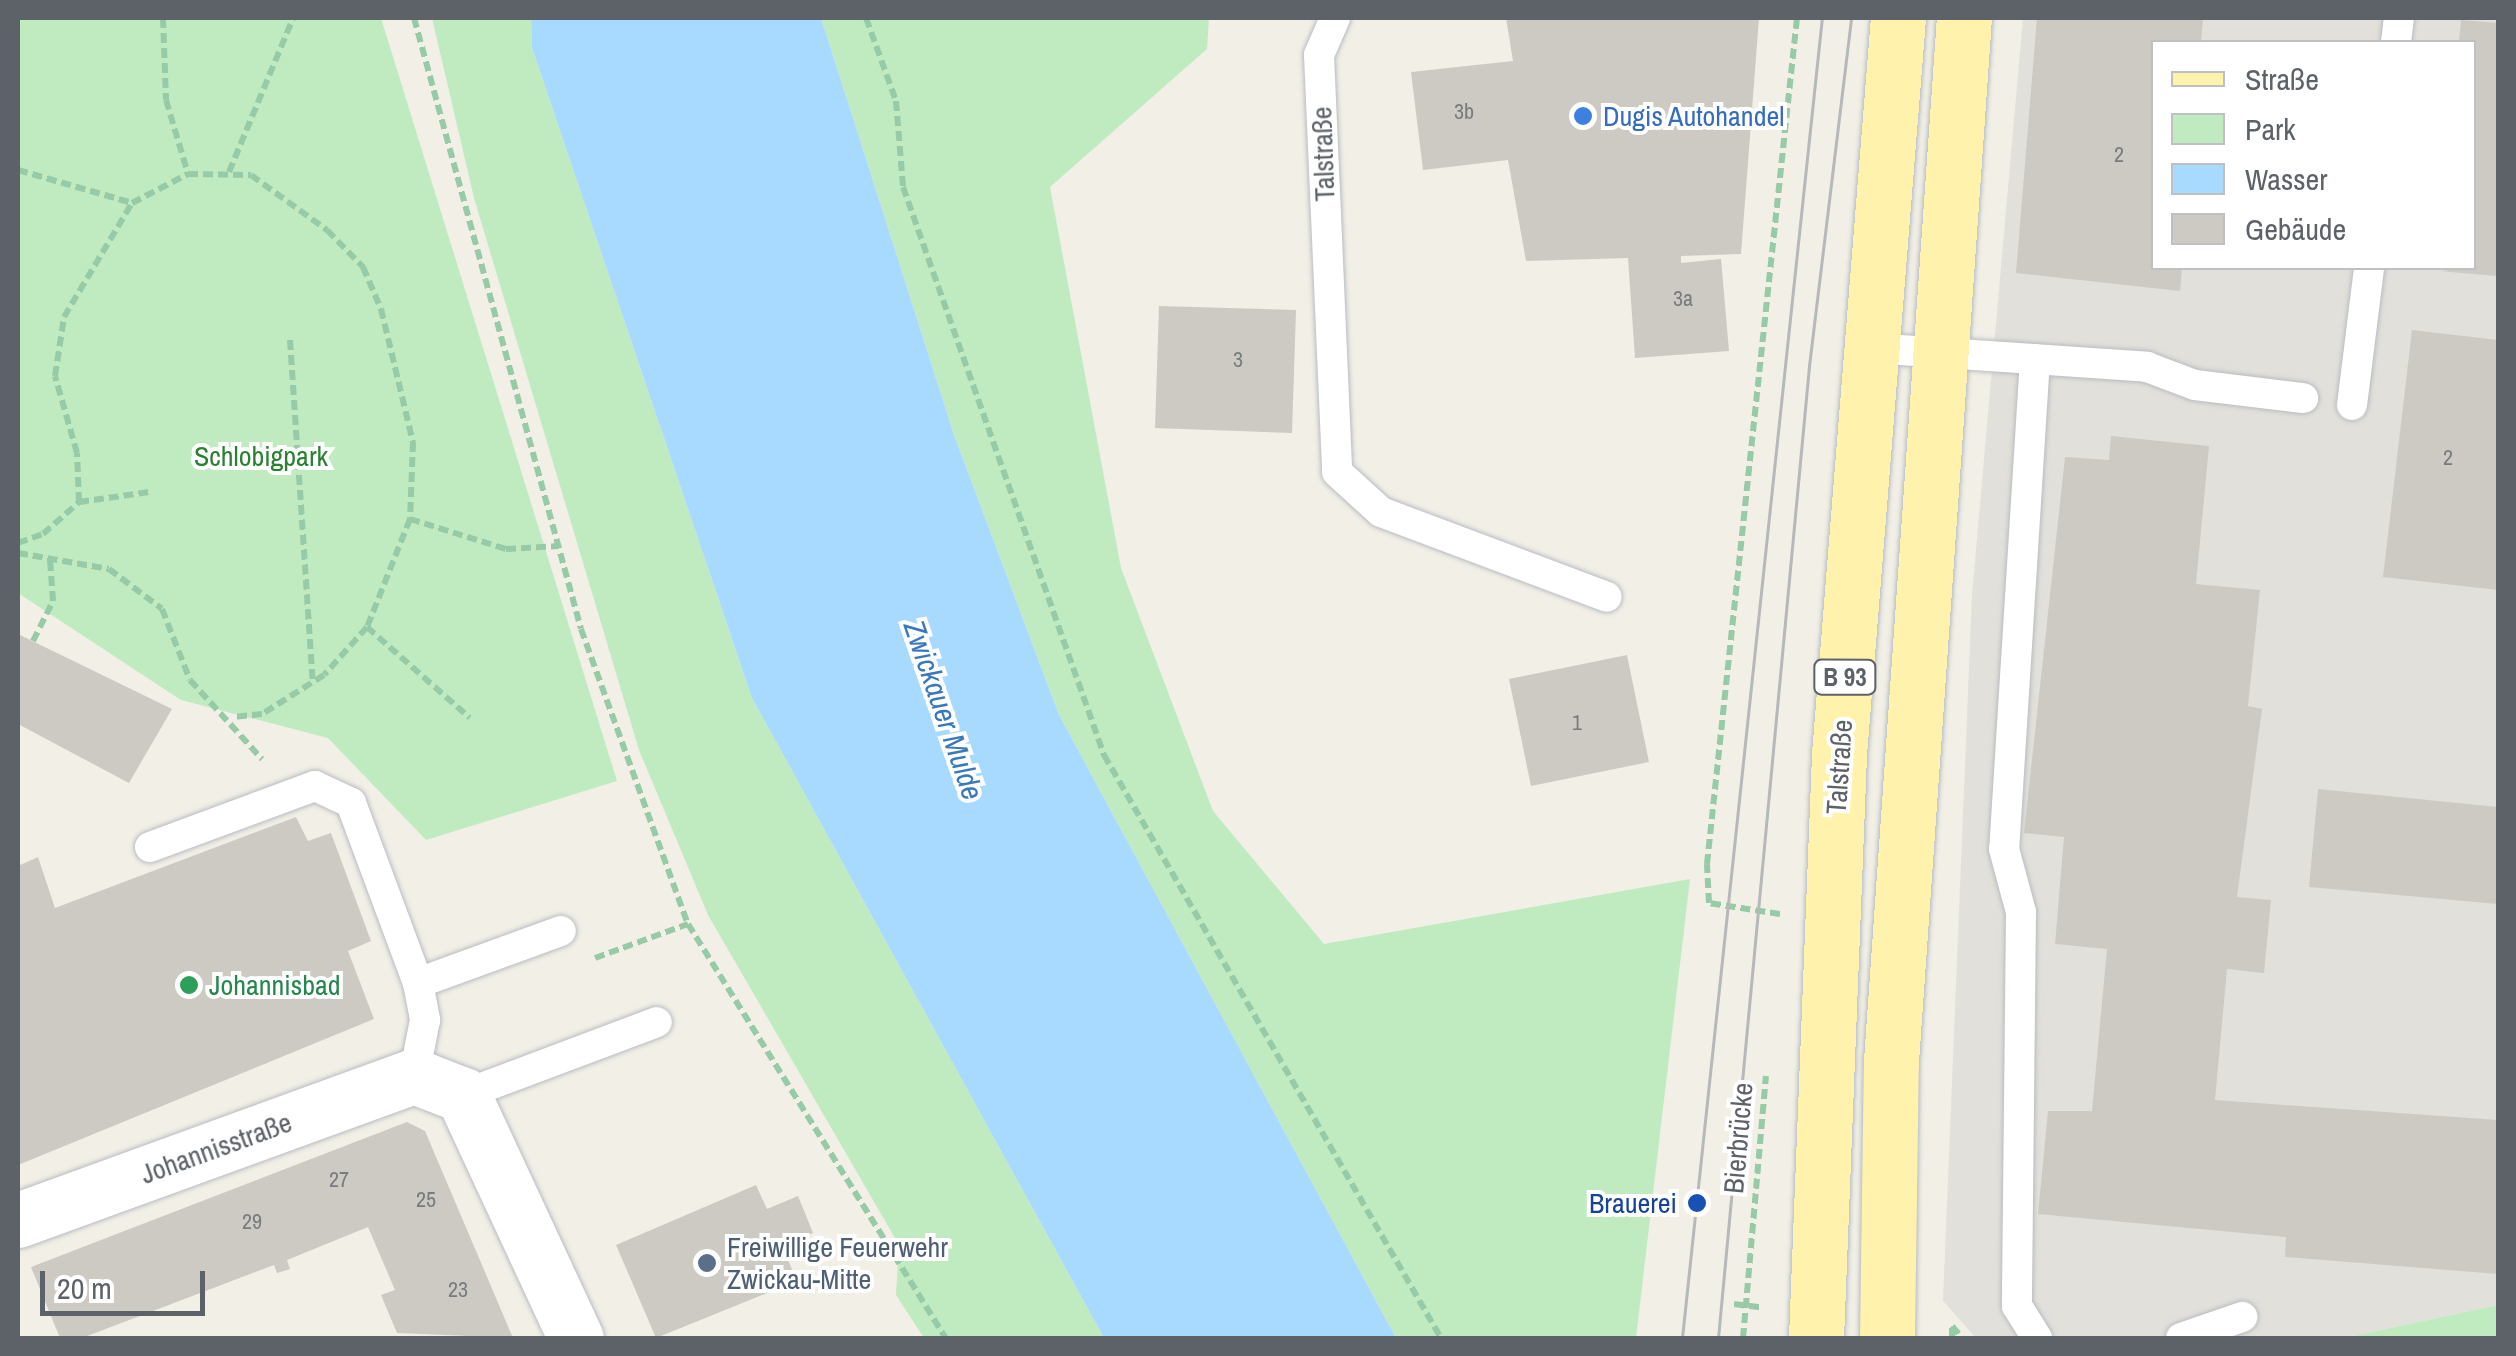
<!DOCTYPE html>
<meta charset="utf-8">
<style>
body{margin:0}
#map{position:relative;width:2516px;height:1356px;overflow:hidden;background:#f1efe6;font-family:"Archivo Narrow",sans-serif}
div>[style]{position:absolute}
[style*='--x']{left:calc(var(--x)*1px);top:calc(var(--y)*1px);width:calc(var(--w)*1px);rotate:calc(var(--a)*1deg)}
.industrial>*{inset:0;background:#e2e0da}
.green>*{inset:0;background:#c0ebc1}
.water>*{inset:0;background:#a8d9ff}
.building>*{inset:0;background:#cccac3}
.path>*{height:6px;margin-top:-3px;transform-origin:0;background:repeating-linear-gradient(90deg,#97caa6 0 10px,transparent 0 15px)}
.roads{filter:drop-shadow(0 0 2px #b8bcc1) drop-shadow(0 0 2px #b8bcc1)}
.lane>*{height:30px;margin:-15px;padding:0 15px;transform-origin:15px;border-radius:15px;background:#fff}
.street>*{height:55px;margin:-27.5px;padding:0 27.5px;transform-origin:27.5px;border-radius:27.5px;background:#fff}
.primary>*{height:55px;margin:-27.5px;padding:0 27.5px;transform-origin:27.5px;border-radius:27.5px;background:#fff2ad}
.tram>*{height:2.5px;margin:-1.25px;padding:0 1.25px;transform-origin:1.25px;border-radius:1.25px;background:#b7b8b9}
.dots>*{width:28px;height:28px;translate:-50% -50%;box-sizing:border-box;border:5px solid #fff;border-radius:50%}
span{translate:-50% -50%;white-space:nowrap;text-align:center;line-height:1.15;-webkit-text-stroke:8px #fff;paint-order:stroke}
.number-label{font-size:22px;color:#797c7f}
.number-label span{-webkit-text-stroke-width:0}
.shield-label span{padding:2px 8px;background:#fff;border:2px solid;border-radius:8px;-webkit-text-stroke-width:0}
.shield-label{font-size:25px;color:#5d6268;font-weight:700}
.shop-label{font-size:28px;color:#366cbe}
.left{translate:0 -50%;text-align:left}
.street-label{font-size:28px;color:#5d6268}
.park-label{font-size:28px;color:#2a8130}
.leisure-label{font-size:28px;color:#27864d}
.transit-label{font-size:28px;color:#164399}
.right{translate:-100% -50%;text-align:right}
.service-label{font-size:28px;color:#4e5e75}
.water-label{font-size:30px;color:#3978bd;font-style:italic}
.frame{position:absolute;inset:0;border:20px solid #5d6268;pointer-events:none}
.legend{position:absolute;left:2151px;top:40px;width:325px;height:230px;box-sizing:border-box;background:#fff;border:2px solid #bec0c3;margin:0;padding:12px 18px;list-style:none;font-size:30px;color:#5d6268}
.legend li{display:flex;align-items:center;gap:20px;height:50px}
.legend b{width:50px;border:2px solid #bec0c3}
.scale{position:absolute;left:40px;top:1271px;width:165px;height:45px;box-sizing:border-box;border:5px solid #5d6268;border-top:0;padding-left:12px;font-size:30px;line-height:35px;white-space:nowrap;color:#5d6268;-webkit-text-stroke:8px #fff;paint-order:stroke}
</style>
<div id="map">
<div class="industrial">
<i style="clip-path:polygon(evenodd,2023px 18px,2498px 18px,2498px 1305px,2344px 1338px,1976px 1338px,1943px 1301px,1972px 595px,2023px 18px,2154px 42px,2474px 42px,2474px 268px,2154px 268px,2154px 42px)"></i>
</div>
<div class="green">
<i style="clip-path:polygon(18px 18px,381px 18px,617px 781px,426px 840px,328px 738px,181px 700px,18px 593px)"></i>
<i style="clip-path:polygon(432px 18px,531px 18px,532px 48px,752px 698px,1104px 1338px,924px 1338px,896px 1295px,899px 1245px,708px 915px,639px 750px,474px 198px)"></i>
<i style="clip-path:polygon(821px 18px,1209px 18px,1207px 49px,1050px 187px,1121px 568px,1213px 811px,1324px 944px,1690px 879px,1636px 1338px,1396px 1338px,1059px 715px,954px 435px)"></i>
<i style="clip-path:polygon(2498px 1305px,2498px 1338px,2344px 1338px)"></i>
</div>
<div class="water">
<i style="clip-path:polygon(531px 18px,821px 18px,954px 435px,1059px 715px,1396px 1338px,1104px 1338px,752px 698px,532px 48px)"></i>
</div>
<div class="building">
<i style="clip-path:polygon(1506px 18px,1759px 18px,1741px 254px,1681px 256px,1681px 263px,1721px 259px,1729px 351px,1635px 358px,1628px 258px,1526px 261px,1508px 160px,1423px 170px,1411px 72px,1513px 61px)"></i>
<i style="clip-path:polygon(2037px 18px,2203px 18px,2201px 42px,2154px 42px,2154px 268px,2182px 268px,2180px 291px,2016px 273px)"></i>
<i style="clip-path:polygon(2461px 20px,2498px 23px,2498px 276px,2439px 271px,2474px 268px,2474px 42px,2459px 42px)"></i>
<i style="clip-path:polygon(1159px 306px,1296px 310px,1292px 433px,1155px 428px)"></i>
<i style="clip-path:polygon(2412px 330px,2498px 340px,2498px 590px,2383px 577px)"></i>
<i style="clip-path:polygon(2111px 436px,2209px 446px,2196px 584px,2260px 590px,2248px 706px,2262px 709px,2237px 897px,2271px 900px,2264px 973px,2227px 969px,2215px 1100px,2498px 1120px,2498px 1274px,2285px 1257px,2286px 1237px,2038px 1214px,2048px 1111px,2092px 1111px,2107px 949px,2055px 944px,2064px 837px,2024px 833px,2065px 457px,2109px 460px)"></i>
<i style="clip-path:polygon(18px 634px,172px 709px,129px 783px,18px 724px)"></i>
<i style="clip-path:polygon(1627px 655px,1649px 762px,1531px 786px,1509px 679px)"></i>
<i style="clip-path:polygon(2318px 789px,2498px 807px,2498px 904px,2309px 887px)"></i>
<i style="clip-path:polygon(296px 817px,308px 841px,331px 833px,371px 941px,348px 951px,374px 1019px,18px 1165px,18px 866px,38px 857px,55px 908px)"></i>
<i style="clip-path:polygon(407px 1122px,425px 1131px,513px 1338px,397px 1333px,381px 1295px,395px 1290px,368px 1227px,287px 1260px,290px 1269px,277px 1273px,274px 1265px,82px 1338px,60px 1338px,31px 1267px)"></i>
<i style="clip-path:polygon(756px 1185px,767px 1209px,798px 1196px,813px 1233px,782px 1246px,797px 1281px,656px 1338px,616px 1245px)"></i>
</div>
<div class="path">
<i style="--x:163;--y:18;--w:82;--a:87.9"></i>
<i style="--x:166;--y:100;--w:77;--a:73.4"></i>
<i style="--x:414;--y:18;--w:633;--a:74.71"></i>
<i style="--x:581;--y:629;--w:314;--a:70.1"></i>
<i style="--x:688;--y:924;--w:488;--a:58.1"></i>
<i style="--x:866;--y:18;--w:88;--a:70.1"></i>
<i style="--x:896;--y:101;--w:86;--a:85.3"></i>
<i style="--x:903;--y:187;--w:603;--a:70.51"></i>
<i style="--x:1104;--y:755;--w:673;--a:59.97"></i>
<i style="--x:18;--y:170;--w:119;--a:16.1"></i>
<i style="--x:229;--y:172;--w:167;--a:-67.4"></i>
<i style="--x:290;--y:340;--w:344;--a:86.2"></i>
<i style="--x:79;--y:502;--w:71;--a:-8.1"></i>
<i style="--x:410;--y:519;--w:101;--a:17.4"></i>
<i style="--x:506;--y:549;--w:53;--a:-3.2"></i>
<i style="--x:18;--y:543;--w:27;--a:-20"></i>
<i style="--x:43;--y:534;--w:48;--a:-41.6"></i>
<i style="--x:79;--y:502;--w:49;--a:-92.3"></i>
<i style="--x:77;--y:453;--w:80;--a:-105.9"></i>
<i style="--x:55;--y:376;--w:60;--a:-81.3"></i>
<i style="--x:64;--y:317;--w:133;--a:-59.2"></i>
<i style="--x:132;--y:203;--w:63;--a:-27.4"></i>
<i style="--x:188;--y:174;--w:63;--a:0.9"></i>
<i style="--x:251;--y:175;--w:94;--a:35.9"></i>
<i style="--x:327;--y:230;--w:52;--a:45.8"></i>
<i style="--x:363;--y:267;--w:46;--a:66.8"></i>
<i style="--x:381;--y:309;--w:137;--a:76.5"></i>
<i style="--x:413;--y:442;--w:77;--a:92.2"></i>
<i style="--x:410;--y:519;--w:116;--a:111.7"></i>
<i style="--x:367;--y:627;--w:64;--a:131.9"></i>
<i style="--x:324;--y:675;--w:73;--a:147.8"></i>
<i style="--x:262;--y:714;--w:30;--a:174"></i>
<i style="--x:18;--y:553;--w:92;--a:10"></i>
<i style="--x:109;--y:569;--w:66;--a:37"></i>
<i style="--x:162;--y:609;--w:76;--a:68.5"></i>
<i style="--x:190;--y:680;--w:107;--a:47.7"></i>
<i style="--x:367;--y:627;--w:137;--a:41.5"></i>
<i style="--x:33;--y:641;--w:45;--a:-63.4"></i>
<i style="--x:53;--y:601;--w:42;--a:-94.1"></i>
<i style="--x:1780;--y:914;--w:72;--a:-171.2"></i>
<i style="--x:1709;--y:903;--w:39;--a:-93"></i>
<i style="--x:1707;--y:864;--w:851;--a:-83.93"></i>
<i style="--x:595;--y:958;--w:99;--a:-20.1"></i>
<i style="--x:1734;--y:1304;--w:26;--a:7"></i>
<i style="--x:1743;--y:1338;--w:263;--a:-85"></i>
<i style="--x:1952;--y:1338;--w:12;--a:-90"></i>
<i style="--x:1952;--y:1326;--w:16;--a:50"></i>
</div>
<div class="roads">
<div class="lane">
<i style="--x:1335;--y:18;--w:40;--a:113.4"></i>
<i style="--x:1319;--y:55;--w:417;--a:87.5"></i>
<i style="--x:1337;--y:472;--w:59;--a:42.3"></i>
<i style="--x:1381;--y:512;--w:241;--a:20.6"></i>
<i style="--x:2396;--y:42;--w:24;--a:-83"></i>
<i style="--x:1871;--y:348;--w:277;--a:3.9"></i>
<i style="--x:2147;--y:367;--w:51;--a:20.6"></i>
<i style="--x:2195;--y:385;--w:109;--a:6.9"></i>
<i style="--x:2035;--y:359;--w:491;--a:93.6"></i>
<i style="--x:2004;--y:849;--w:65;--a:74.9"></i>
<i style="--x:2021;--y:912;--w:394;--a:90.6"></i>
<i style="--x:2017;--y:1306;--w:38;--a:58"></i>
<i style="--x:2352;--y:405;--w:138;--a:-82.9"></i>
<i style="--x:150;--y:847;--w:176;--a:-20.3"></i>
<i style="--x:315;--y:786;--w:40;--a:25"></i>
<i style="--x:351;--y:803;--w:192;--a:69.6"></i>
<i style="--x:418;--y:983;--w:38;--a:79"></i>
<i style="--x:425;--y:1020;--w:57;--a:101.1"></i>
<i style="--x:418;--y:983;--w:152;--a:-20"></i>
<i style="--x:463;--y:1095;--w:207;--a:-20.6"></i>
<i style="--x:2181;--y:1338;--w:65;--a:-19"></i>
</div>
<div class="street">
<i style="--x:18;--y:1220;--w:421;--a:-20"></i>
<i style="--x:414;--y:1076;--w:53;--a:21.2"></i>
<i style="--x:463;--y:1095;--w:268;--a:65.1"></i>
</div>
<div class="primary">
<i style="--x:1816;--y:1338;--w:584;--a:-87.74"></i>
<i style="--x:1839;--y:754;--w:738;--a:-85.42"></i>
<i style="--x:1887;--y:1338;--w:277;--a:-89.2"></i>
<i style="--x:1891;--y:1061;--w:1046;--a:-86"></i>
</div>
</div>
<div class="tram">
<i style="--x:1682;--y:1338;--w:1327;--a:-83.95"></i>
<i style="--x:1718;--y:1338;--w:976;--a:-84.65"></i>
<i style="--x:1809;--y:366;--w:351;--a:-83.1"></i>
</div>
<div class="dots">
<i style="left:1583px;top:116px;background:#3f7fe0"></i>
<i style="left:189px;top:985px;background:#2e9e5b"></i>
<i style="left:1697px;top:1203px;background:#1a4fb4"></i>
<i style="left:707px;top:1263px;background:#5c6f8a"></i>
</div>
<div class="number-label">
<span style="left:1464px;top:112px">3b</span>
<span style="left:2119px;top:155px">2</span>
<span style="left:1683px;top:299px">3a</span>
<span style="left:1238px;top:360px">3</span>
<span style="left:2448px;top:458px">2</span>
<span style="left:1577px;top:723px">1</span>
<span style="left:339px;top:1180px">27</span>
<span style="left:426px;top:1200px">25</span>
<span style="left:252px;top:1222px">29</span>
<span style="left:458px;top:1290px">23</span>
</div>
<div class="shield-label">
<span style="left:1845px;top:677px">B 93</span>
</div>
<div class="shop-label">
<span class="left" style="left:1603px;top:116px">Dugis Autohandel</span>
</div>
<div class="street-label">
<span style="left:1323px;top:154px;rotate:-92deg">Talstraße</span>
<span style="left:1839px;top:767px;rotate:-86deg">Talstraße</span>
<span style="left:1738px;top:1138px;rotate:-85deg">Bierbrücke</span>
<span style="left:216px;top:1148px;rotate:-20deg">Johannisstraße</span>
</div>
<div class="park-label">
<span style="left:261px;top:456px">Schlobigpark</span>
</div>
<div class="leisure-label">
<span class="left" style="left:209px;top:985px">Johannisbad</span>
</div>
<div class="transit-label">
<span class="right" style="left:1677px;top:1203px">Brauerei</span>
</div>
<div class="service-label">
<span class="left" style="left:727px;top:1263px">Freiwillige Feuerwehr<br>Zwickau-Mitte</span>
</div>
<div class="water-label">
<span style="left:944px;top:710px;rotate:71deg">Zwickauer Mulde</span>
</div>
<div class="frame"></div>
<ul class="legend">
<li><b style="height:12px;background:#fff2ad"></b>Straße</li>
<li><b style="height:28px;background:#c0ebc1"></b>Park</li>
<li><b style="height:28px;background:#a8d9ff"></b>Wasser</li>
<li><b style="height:28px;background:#cccac3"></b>Gebäude</li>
</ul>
<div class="scale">20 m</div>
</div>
